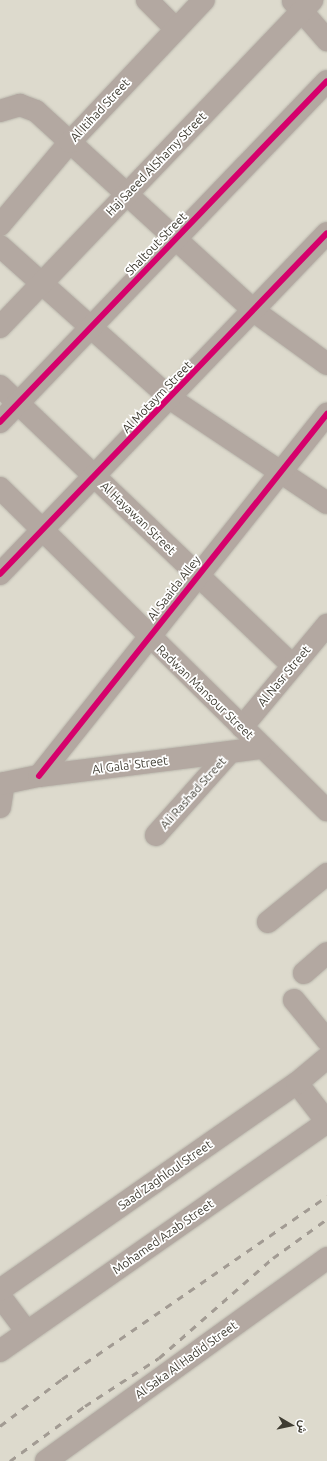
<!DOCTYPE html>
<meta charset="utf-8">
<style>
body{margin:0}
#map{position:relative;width:327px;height:1461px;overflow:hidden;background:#dddacd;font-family:Ubuntu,Vazirmatn,sans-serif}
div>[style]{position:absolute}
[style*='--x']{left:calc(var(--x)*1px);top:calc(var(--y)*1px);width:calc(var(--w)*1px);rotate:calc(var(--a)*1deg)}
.roads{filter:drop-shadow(0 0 1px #b9b6ac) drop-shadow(0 0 1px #b9b6ac)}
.minor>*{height:22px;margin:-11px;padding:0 11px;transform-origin:11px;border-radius:11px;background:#b3a8a1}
.tertiary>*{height:22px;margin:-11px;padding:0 11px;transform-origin:11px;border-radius:11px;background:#b3a8a1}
.rail>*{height:3px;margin-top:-1.5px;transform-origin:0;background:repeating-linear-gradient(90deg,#a29b93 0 7px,transparent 0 14px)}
.cycleway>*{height:6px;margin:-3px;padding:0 3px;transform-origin:3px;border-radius:3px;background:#d6006c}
span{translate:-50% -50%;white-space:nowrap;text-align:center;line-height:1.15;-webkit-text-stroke:3.5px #fff;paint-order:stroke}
.street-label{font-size:12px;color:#3f3c32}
.north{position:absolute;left:271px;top:1405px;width:40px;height:40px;-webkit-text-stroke:3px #fff;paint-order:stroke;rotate:99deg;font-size:11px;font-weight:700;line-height:16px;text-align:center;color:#3f3c32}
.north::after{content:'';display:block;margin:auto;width:14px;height:18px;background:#3f3c32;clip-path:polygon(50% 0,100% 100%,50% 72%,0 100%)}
</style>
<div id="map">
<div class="roads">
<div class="minor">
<i style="--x:147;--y:0;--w:41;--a:45"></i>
<i style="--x:293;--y:1;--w:52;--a:48.9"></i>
<i style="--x:0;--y:111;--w:21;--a:-17"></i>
<i style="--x:20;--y:105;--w:17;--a:21"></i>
<i style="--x:36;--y:111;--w:296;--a:42.5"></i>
<i style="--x:254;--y:311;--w:90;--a:36"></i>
<i style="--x:0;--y:225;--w:109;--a:-49.9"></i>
<i style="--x:70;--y:142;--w:195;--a:-46.7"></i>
<i style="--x:0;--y:246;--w:229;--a:41.8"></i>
<i style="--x:171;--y:399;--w:187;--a:33.7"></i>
<i style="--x:0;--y:327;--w:452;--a:-46.3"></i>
<i style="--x:0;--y:386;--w:405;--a:43.7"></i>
<i style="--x:0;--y:422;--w:472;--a:-46.2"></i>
<i style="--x:0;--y:574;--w:472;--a:-46.2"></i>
<i style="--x:242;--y:727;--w:133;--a:-50.2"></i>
<i style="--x:39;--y:776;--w:463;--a:-51.5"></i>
<i style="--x:0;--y:807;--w:24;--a:-81"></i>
<i style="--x:156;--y:835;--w:111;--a:-48.3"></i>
<i style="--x:268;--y:922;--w:76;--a:-39.1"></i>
<i style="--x:304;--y:973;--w:30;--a:-41"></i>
<i style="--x:294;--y:1000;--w:52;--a:50.5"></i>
<i style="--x:0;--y:1296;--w:45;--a:53.1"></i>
<i style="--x:46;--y:1461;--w:347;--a:-35.8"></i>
</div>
<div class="tertiary">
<i style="--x:0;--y:488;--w:459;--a:44.6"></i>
<i style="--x:0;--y:784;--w:40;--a:-12"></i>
<i style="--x:39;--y:776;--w:224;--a:-7.2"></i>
<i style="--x:297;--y:1083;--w:49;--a:52.4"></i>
<i style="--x:0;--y:1290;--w:362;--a:-34.9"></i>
<i style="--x:297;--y:1083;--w:39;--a:-40"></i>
<i style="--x:0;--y:1351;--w:399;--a:-35"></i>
</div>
</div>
<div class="rail">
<i style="--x:0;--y:1426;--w:78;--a:-37.2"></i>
<i style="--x:62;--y:1379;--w:322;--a:-34.6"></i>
<i style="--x:10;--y:1461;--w:93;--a:-36.3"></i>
<i style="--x:85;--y:1406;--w:88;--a:-33"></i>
<i style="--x:159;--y:1358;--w:152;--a:-41.3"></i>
<i style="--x:273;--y:1258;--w:67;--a:-35.8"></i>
</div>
<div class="cycleway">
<i style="--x:0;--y:422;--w:472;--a:-46.2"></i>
<i style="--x:0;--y:574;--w:472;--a:-46.2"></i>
<i style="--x:39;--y:776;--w:463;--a:-51.5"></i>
</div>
<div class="street-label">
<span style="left:100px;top:110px;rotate:-47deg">Al Itihad Street</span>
<span style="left:156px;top:164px;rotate:-46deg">Haj Saeed AlShamy Street</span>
<span style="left:156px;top:244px;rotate:-46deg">Shaltout Street</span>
<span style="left:157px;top:397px;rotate:-46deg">Al Motaym Street</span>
<span style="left:138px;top:518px;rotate:44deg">Al Hayawan Street</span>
<span style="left:174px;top:588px;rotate:-52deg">Al Saaida Alley</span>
<span style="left:284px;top:676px;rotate:-50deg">Al Nasr Street</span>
<span style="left:205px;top:692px;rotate:44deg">Radwan Mansour Street</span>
<span style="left:130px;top:765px;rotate:-7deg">Al Gala' Street</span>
<span style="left:193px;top:793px;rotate:-48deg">Ali Rashad Street</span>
<span style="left:165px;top:1175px;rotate:-35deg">Saad Zaghloul Street</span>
<span style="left:163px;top:1237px;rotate:-35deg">Mohamed Azab Street</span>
<span style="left:186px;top:1360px;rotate:-36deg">Al Saka Al Hadid Street</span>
</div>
<div class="north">ش</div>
</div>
